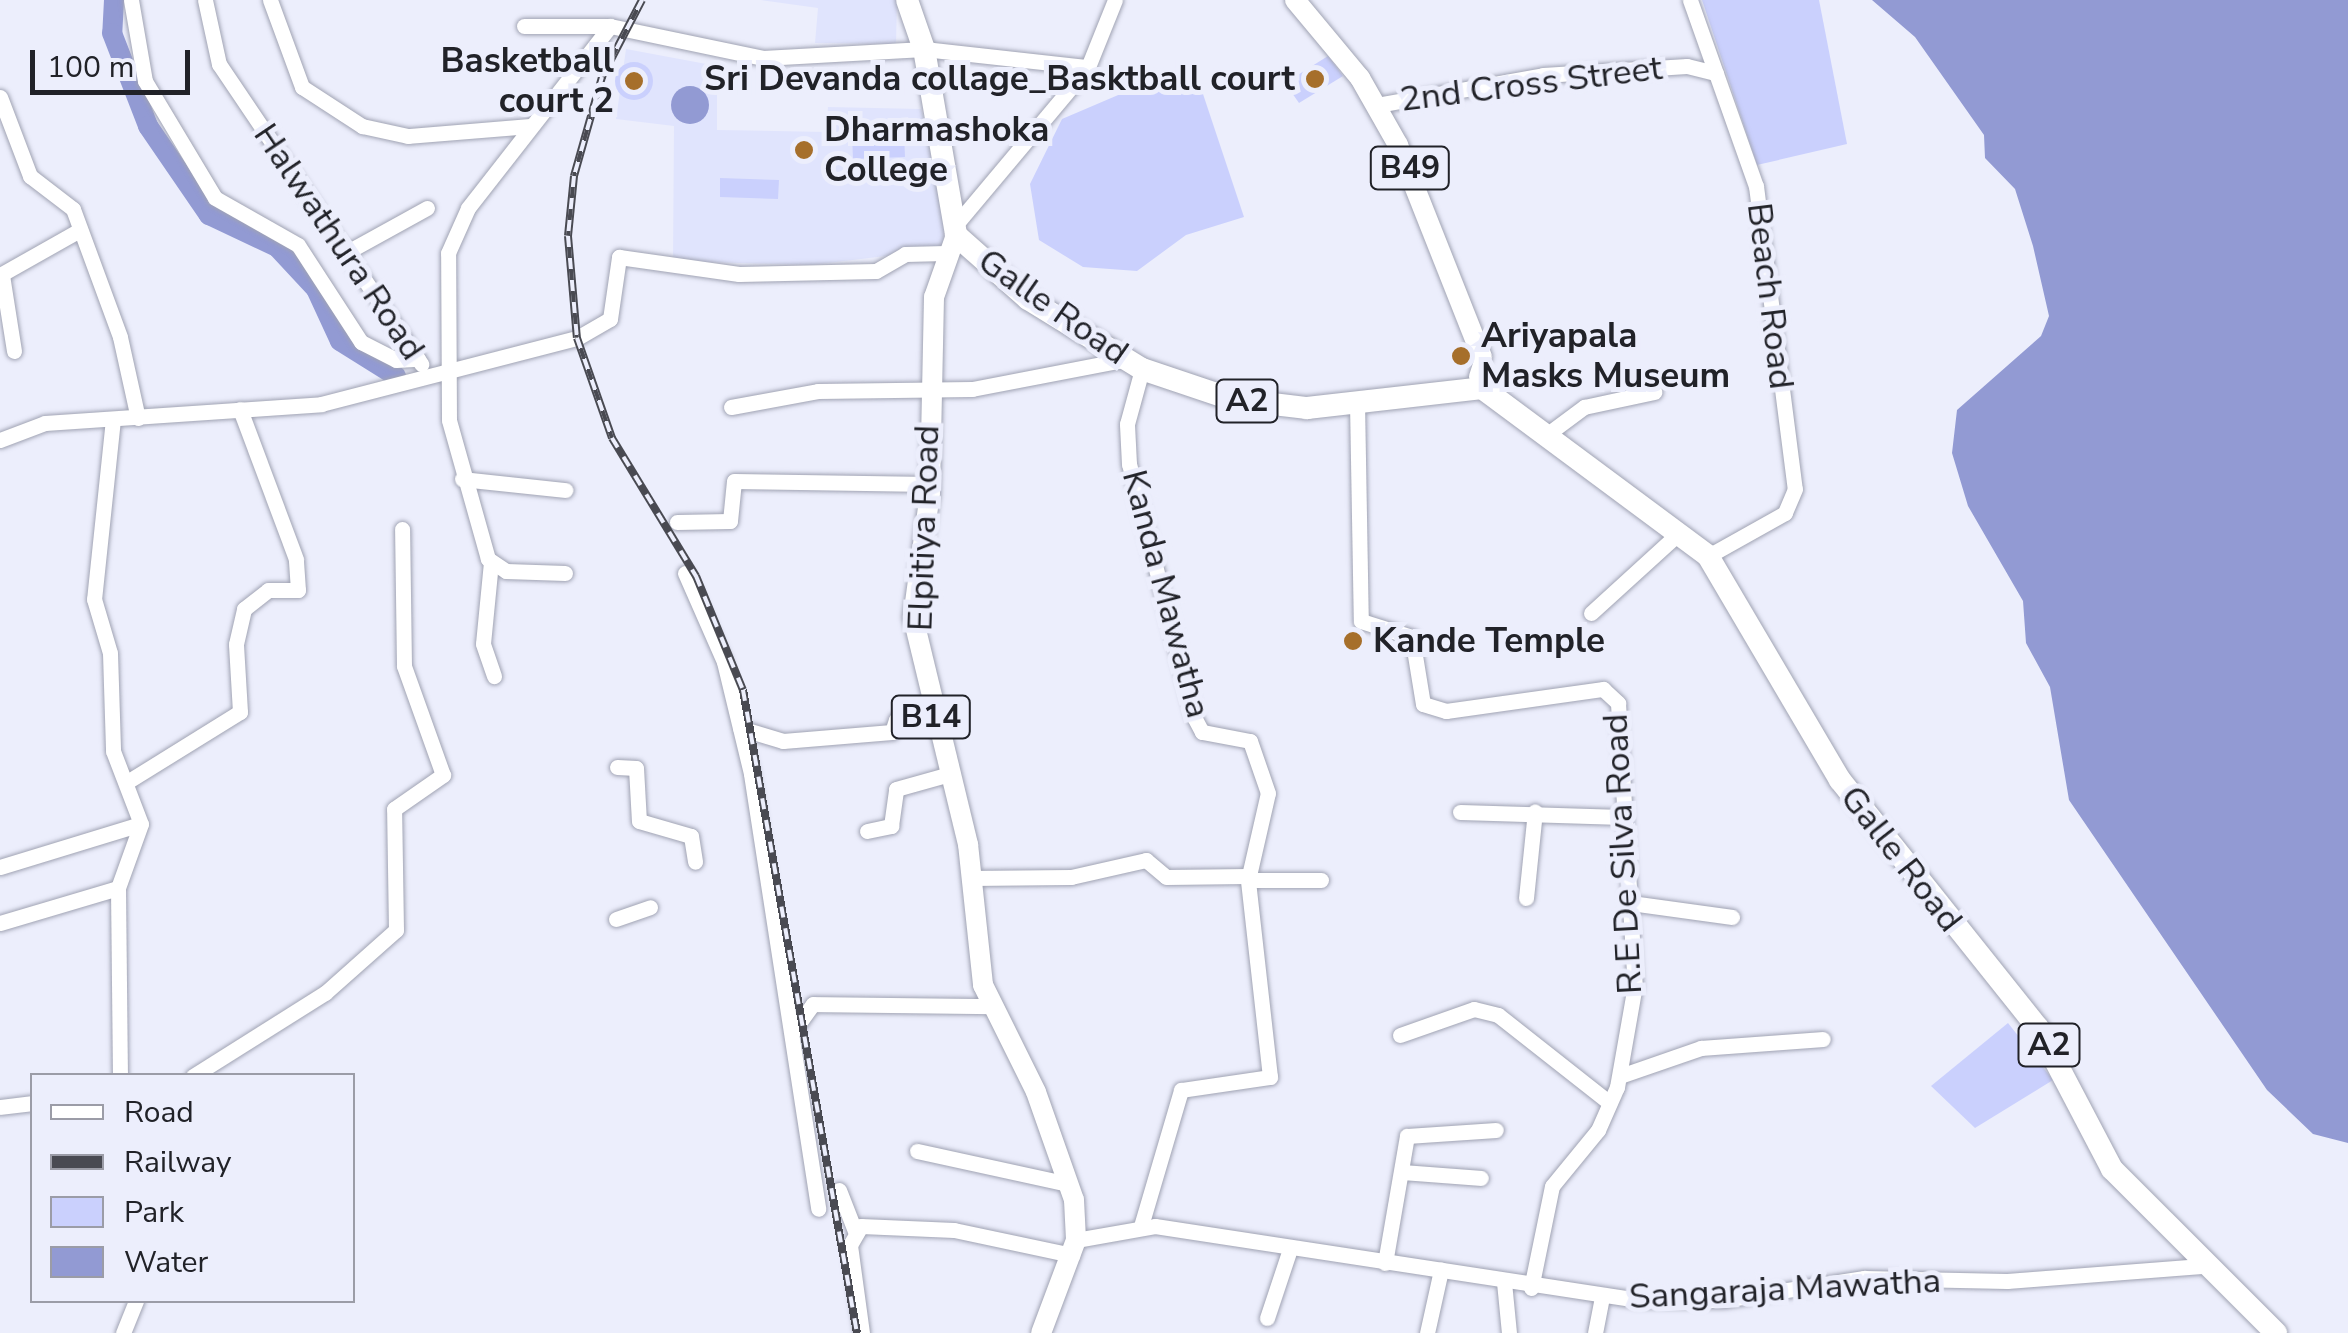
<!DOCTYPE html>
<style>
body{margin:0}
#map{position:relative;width:2348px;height:1333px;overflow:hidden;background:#eceefc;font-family:"Nunito Sans",sans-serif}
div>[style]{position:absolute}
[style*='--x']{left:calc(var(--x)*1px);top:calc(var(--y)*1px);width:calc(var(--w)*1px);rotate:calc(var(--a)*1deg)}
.built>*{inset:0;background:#e0e4fd}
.green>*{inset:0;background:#cad0fd}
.round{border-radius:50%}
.water>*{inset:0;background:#929ad3}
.river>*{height:20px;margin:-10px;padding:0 10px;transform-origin:10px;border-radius:10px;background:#929ad3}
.roads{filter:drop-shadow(0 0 2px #a0a3b3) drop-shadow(0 0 2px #a0a3b3)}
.minor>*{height:15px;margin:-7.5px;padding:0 7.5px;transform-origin:7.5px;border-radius:7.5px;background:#fff}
.major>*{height:20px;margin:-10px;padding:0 10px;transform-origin:10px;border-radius:10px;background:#fff}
.highway>*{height:22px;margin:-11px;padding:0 11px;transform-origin:11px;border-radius:11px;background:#fff}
.rail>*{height:8px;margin-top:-4px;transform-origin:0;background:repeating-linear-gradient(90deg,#eceefc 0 11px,#494a52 0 22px);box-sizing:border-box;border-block:2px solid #494a52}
.dots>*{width:28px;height:28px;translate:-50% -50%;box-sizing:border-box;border:5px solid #eceefc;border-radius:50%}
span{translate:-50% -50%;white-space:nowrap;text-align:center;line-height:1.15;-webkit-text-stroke:10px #eceefc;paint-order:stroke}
.shield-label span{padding:2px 8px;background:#eceefc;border:2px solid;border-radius:8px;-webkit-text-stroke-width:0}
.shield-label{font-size:32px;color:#212228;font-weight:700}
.poi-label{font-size:35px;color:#212228;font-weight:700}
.right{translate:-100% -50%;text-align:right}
.left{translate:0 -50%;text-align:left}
.street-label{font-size:35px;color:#212228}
.legend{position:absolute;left:30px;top:1073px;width:325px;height:230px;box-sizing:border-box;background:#eceefc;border:2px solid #9b9ca7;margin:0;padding:12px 18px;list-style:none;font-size:30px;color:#212228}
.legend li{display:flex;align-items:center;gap:20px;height:50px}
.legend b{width:50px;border:2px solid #9b9ca7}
.scale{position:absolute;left:30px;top:50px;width:160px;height:45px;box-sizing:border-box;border:5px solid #212228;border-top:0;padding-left:12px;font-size:30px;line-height:35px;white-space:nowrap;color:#212228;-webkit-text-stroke:8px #eceefc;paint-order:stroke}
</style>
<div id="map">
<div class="built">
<i style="clip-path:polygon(761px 0,897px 0,896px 44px,815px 43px,818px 8px)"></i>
<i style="clip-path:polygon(626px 49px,717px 66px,717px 130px,826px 132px,828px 107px,921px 109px,945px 202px,943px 249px,811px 265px,673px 261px,674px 126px,616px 119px)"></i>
</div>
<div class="green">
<i style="clip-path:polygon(1702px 0,1819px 0,1847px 144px,1757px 165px)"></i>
<i style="clip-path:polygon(1328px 56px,1343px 76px,1299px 103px,1285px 83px)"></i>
<i class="round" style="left:615px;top:62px;width:38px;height:38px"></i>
<i style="clip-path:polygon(1151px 81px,1200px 85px,1244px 217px,1186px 235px,1137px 271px,1083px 267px,1039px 240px,1030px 184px,1062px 119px)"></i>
<i style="clip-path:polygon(904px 133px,905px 157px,853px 159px,852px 135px)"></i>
<i style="clip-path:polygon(720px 178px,779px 180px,778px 199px,720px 197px)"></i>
<i style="clip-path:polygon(2008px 1023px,2053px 1080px,1975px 1128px,1931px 1086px)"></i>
</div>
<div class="water">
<i style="clip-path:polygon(1872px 0,2348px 0,2348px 1143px,2313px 1134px,2267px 1090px,2069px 800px,2050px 687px,2026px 643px,2023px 601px,1968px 506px,1952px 453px,1957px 410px,2041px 336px,2049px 316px,2033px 246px,2015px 189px,1985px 158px,1984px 135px,1915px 37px)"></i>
<i class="round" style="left:671px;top:86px;width:38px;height:38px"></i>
</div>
<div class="river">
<i style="--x:114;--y:0;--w:33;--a:93"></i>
<i style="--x:112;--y:33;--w:100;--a:68.8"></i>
<i style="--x:148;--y:126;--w:108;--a:55.6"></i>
<i style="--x:209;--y:215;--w:75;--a:25.2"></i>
<i style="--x:277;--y:247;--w:57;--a:47.1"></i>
<i style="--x:316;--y:289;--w:57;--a:65.2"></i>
<i style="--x:340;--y:341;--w:66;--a:32"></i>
</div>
<div class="roads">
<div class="minor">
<i style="--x:131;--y:0;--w:82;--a:80.2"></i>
<i style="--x:145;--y:81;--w:136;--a:59.1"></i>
<i style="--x:215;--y:198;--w:95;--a:29.5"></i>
<i style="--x:298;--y:245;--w:116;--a:57"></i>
<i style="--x:361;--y:342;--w:39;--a:27"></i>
<i style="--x:396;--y:360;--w:22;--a:-3"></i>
<i style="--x:205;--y:0;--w:66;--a:77.7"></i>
<i style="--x:219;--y:64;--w:362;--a:56"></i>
<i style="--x:270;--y:0;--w:93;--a:69.8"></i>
<i style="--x:302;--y:87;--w:72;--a:33"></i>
<i style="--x:362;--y:126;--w:47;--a:12.3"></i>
<i style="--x:408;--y:136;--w:121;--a:-4.7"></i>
<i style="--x:1690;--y:0;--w:197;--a:70.5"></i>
<i style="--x:1756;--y:186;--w:305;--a:82.7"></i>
<i style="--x:1795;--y:489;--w:26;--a:113"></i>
<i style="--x:1785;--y:513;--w:88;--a:150.8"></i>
<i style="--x:524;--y:26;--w:86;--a:0"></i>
<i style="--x:0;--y:97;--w:85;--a:69.2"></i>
<i style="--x:30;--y:176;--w:54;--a:37.5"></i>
<i style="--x:73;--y:209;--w:136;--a:69.8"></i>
<i style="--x:120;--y:337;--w:83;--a:77.5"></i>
<i style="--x:1377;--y:105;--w:169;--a:-10.2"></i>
<i style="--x:1543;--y:75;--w:144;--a:-3.6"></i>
<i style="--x:1687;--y:66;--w:30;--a:14"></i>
<i style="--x:958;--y:222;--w:202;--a:-50"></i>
<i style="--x:1088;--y:67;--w:72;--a:-68.1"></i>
<i style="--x:349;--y:251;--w:89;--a:-28.9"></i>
<i style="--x:0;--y:275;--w:92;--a:-29.4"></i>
<i style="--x:2;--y:275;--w:77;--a:81"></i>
<i style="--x:1476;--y:376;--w:20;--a:-72"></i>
<i style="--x:1357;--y:402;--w:219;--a:89"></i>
<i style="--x:1361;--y:621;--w:53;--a:17.4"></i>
<i style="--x:1412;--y:637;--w:68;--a:80.7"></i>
<i style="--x:1423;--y:704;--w:24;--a:17"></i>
<i style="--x:1446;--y:711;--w:159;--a:-8"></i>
<i style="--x:1603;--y:689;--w:21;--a:43"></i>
<i style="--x:1618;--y:703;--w:283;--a:86.6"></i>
<i style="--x:1635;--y:985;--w:104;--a:100"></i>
<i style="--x:1617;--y:1087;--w:47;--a:113.8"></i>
<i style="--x:1598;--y:1130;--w:72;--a:129.4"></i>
<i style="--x:1552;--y:1186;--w:104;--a:101.6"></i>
<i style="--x:731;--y:407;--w:88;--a:-10.4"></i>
<i style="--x:818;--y:391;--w:154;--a:-0.7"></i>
<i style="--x:972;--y:389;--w:154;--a:-10.9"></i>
<i style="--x:113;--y:419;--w:181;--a:96"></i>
<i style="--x:94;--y:599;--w:56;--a:73.5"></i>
<i style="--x:110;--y:653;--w:98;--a:88.2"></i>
<i style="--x:113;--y:751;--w:78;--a:69"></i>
<i style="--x:141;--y:824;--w:68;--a:109.8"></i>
<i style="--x:118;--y:888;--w:188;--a:89.4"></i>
<i style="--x:1545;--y:436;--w:49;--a:-36.6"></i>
<i style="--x:1584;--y:407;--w:72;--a:-12.1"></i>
<i style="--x:0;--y:440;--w:48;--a:-20.7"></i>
<i style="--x:45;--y:423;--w:277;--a:-3.9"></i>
<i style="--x:321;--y:404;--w:264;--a:-14.5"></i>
<i style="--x:577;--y:338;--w:38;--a:-30"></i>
<i style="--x:610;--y:319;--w:63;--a:-81.7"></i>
<i style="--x:619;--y:257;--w:121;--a:8.1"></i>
<i style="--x:739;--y:274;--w:137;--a:-1.3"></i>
<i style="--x:876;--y:271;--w:34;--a:-30"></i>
<i style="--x:905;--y:254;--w:41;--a:-1.4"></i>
<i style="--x:462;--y:479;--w:104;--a:6.1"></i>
<i style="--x:677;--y:522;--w:53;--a:-1.1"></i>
<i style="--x:730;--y:521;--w:40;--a:-84.3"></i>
<i style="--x:734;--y:481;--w:196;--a:0.9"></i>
<i style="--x:491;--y:562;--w:82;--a:95.6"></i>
<i style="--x:483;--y:644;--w:34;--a:71"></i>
<i style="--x:565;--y:573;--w:59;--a:-178.1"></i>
<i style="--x:506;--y:571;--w:22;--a:-146"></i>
<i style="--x:488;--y:559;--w:144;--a:-105.7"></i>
<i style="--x:449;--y:420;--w:167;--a:-90.3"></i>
<i style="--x:448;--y:253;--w:49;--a:-66"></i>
<i style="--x:468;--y:208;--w:231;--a:-52"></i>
<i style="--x:610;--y:26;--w:156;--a:11.8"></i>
<i style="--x:763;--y:58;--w:161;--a:-3.2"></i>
<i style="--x:924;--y:49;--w:165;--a:6.3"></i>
<i style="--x:685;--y:573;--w:97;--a:66.3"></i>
<i style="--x:724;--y:662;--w:115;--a:76.4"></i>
<i style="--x:751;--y:774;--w:440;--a:81.2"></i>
<i style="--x:1591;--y:613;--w:119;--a:-42.3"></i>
<i style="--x:740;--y:728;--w:45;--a:16.8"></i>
<i style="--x:783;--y:741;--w:109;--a:-4.7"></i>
<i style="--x:892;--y:732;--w:13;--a:-72"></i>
<i style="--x:896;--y:720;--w:35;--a:-5"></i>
<i style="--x:617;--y:767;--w:19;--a:3"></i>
<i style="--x:636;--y:768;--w:53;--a:86.8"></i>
<i style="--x:639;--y:821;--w:54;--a:16.1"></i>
<i style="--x:691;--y:836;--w:26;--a:81"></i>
<i style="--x:127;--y:782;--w:133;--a:-31.8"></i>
<i style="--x:240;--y:712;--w:68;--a:-93.4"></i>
<i style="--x:236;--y:644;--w:36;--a:-77"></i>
<i style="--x:244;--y:609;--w:31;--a:-38"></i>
<i style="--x:268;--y:590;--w:30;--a:0"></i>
<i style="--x:298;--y:590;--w:31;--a:-94"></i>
<i style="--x:296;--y:559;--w:160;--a:-110.5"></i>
<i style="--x:1460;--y:812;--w:163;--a:1.8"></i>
<i style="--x:867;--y:831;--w:25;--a:-12"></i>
<i style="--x:891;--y:826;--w:37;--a:-82"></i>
<i style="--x:896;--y:789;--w:52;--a:-15.6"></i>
<i style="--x:0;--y:867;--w:147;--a:-17"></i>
<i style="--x:970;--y:878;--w:101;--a:-0.6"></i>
<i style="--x:1071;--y:877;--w:77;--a:-12.8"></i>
<i style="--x:1146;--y:860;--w:26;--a:40"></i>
<i style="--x:1166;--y:877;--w:82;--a:-0.7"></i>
<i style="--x:1248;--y:880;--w:73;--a:0"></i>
<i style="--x:1526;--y:898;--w:87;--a:-84.1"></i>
<i style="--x:1631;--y:903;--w:102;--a:7.9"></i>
<i style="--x:616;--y:919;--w:36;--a:-19"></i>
<i style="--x:0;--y:923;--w:123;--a:-16.5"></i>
<i style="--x:794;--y:1030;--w:32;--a:-54"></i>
<i style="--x:813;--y:1004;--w:176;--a:0.7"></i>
<i style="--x:1400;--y:1035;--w:78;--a:-19.4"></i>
<i style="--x:1474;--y:1009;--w:25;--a:14"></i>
<i style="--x:1498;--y:1015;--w:142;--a:38.2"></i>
<i style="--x:193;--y:1076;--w:156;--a:-32.2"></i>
<i style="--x:325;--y:993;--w:95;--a:-41.6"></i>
<i style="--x:396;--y:930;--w:121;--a:-90.9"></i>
<i style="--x:394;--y:809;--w:60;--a:-34.8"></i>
<i style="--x:443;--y:775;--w:116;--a:-109.7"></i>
<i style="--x:404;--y:666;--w:137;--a:-90.8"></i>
<i style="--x:1620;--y:1076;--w:86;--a:-19.1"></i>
<i style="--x:1701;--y:1048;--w:122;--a:-4.2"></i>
<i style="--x:0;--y:1107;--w:32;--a:-7"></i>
<i style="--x:917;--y:1151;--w:155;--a:12.3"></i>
<i style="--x:1403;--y:1172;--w:78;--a:4.4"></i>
<i style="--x:839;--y:1190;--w:44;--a:68.7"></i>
<i style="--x:1141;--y:1226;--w:142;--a:-73.6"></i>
<i style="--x:1181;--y:1090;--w:90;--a:-8.3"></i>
<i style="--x:1270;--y:1077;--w:198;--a:-96.4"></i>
<i style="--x:1248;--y:880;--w:89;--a:-77.1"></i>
<i style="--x:1268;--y:793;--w:55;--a:-109.1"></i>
<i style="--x:1250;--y:741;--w:49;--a:-169.4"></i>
<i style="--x:1202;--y:732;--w:17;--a:-118"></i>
<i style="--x:1194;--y:717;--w:261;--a:-104.4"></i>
<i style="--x:1129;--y:464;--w:40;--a:-92.9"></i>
<i style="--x:1127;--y:424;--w:57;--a:-74.7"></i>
<i style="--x:1076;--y:1240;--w:80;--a:-10"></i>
<i style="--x:1155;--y:1226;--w:489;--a:8.7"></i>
<i style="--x:1638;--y:1300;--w:85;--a:0"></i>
<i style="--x:1723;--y:1300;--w:143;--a:-8.9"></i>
<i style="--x:1864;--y:1278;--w:143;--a:1.2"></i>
<i style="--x:2007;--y:1281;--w:195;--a:-4.4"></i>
<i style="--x:1385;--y:1263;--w:129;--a:-80.2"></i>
<i style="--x:1407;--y:1136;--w:89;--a:-3.9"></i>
<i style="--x:1504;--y:1282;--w:51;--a:84.4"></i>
<i style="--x:1267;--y:1318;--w:73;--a:-71.6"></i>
<i style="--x:123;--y:1333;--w:35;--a:-68"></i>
<i style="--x:862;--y:1333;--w:89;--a:-97.8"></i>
<i style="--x:850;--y:1245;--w:22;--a:-60"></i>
<i style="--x:861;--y:1226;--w:93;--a:2.5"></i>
<i style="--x:954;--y:1230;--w:121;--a:12"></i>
<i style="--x:1427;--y:1333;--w:65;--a:-77.5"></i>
<i style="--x:1595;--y:1333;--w:36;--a:-79"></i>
</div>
<div class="major">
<i style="--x:1295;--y:0;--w:102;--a:50.2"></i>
<i style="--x:1360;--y:78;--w:77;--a:60.4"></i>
<i style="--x:1398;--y:145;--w:228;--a:68.4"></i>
<i style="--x:956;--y:235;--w:66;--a:109.5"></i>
<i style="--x:934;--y:297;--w:196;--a:91.2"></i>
<i style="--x:930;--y:493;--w:125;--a:97.8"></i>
<i style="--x:913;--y:617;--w:234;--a:76.4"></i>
<i style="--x:968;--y:844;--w:142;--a:83.9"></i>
<i style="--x:983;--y:985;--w:119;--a:63.6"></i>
<i style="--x:1036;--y:1092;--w:114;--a:70.6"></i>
<i style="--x:1074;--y:1200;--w:40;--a:87.1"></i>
<i style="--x:1076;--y:1240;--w:99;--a:110.6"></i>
</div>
<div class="highway">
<i style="--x:907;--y:0;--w:52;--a:70.9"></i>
<i style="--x:924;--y:49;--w:189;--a:80.2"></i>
<i style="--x:956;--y:235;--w:96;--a:41.6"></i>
<i style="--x:1028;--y:299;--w:134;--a:31.6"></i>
<i style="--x:1142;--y:369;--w:94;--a:18.6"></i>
<i style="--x:1231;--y:399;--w:77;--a:6.8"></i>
<i style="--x:1307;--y:408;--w:176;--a:-6.5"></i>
<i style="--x:1482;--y:388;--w:282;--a:36.6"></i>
<i style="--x:1708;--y:556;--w:260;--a:59.5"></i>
<i style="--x:1840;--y:780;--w:317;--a:51.4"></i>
<i style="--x:2038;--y:1028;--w:159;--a:62.3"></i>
<i style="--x:2112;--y:1169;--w:232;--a:45"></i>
</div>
</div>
<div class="rail">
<i style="--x:642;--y:0;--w:87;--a:117.5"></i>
<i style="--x:602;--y:77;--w:103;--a:105.8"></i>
<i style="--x:574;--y:176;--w:60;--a:95.7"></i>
<i style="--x:568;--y:236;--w:102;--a:85"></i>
<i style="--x:577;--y:338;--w:106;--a:70.7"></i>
<i style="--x:612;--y:438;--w:162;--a:58.7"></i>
<i style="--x:696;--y:576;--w:123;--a:67.6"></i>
<i style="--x:743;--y:690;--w:653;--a:79.95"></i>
</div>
<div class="dots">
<i style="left:1315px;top:79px;background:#a66f2b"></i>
<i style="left:634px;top:81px;background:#a66f2b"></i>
<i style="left:804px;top:150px;background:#a66f2b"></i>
<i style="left:1461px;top:356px;background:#a66f2b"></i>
<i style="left:1353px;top:641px;background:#a66f2b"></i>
</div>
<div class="shield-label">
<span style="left:1410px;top:168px">B49</span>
<span style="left:1247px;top:401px">A2</span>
<span style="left:931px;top:717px">B14</span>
<span style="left:2049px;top:1045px">A2</span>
</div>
<div class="poi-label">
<span class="right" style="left:614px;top:81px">Basketball<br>court 2</span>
<span class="right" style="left:1295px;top:79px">Sri Devanda collage_Basktball court</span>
<span class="left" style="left:824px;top:150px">Dharmashoka<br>College</span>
<span class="left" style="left:1481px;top:356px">Ariyapala<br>Masks Museum</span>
<span class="left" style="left:1373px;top:641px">Kande Temple</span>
</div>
<div class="street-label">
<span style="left:1531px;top:84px;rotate:-7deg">2nd Cross Street</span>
<span style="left:339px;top:242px;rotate:56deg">Halwathura Road</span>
<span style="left:1770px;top:296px;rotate:83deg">Beach Road</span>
<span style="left:1053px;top:307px;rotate:35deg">Galle Road</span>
<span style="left:924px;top:528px;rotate:-88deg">Elpitiya Road</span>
<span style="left:1166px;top:594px;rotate:75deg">Kanda Mawatha</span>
<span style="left:1623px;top:854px;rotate:-93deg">R.E De Silva Road</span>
<span style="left:1901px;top:859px;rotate:52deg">Galle Road</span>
<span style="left:1785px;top:1289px;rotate:-3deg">Sangaraja Mawatha</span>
</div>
<ul class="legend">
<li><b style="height:12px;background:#fff"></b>Road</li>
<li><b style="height:12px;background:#494a52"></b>Railway</li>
<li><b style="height:28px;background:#cad0fd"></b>Park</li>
<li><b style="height:28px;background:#929ad3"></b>Water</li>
</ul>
<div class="scale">100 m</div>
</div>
